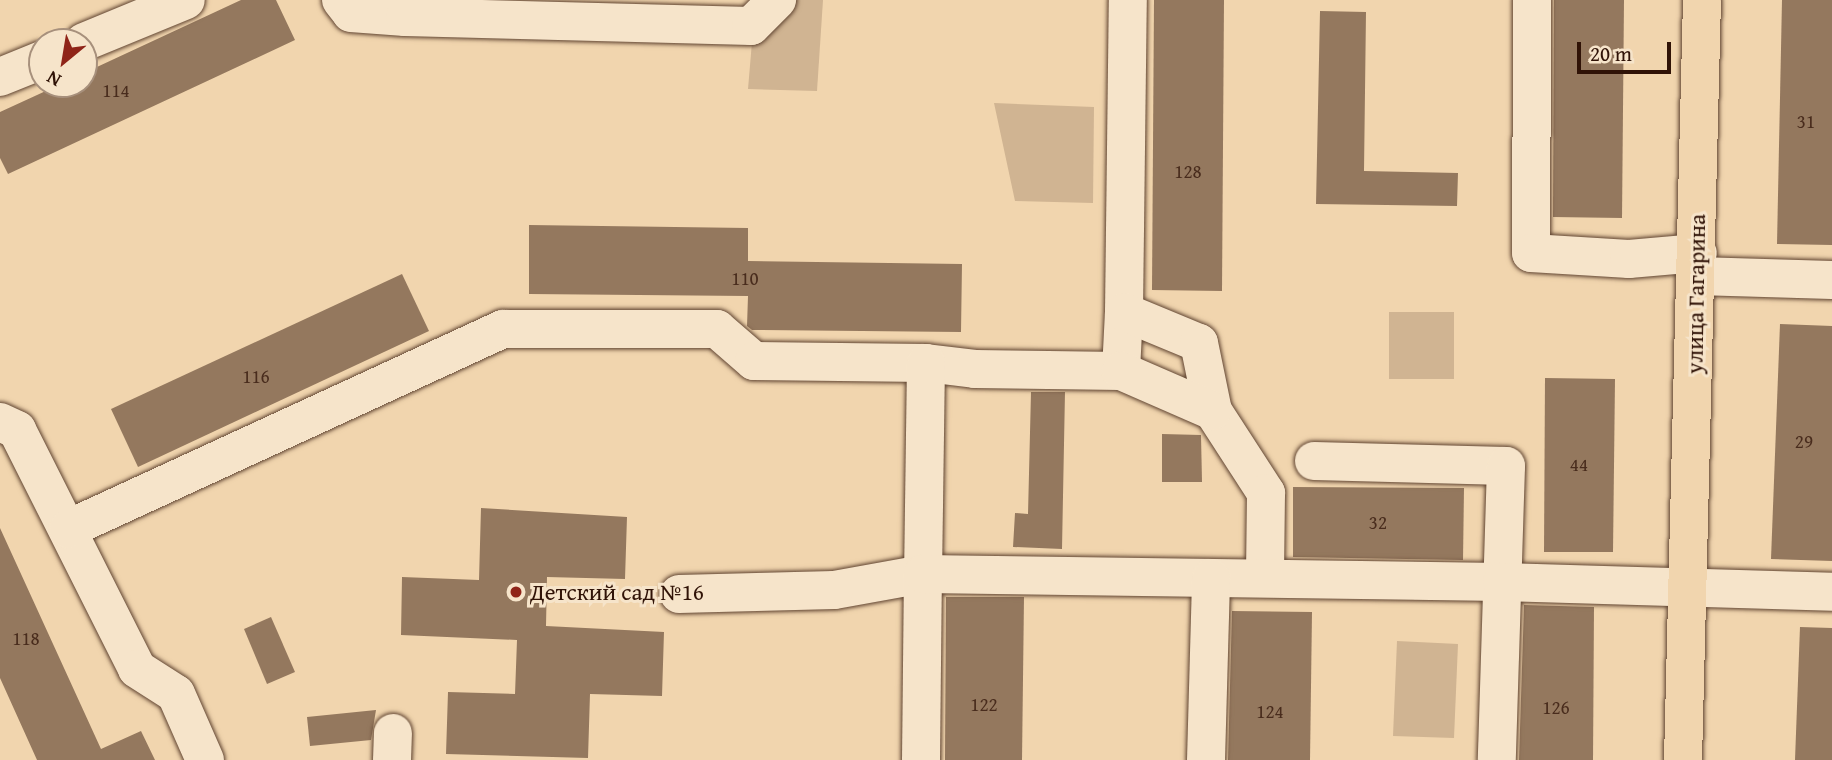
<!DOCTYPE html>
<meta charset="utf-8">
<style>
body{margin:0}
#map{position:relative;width:1832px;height:760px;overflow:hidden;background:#f1d5ae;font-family:"Gentium Book Plus",serif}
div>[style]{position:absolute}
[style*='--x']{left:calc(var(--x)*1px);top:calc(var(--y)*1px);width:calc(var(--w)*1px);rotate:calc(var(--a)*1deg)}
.green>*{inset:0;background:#d0b492}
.building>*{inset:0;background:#94785e}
.roads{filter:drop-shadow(0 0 2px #604431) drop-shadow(0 0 2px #604431)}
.minor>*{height:38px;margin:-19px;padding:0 19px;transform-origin:19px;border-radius:19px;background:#f6e4ca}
.major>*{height:38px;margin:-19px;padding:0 19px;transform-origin:19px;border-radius:19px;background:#f1d5ae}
.dots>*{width:19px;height:19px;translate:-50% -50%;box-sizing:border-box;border:4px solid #f6e4ca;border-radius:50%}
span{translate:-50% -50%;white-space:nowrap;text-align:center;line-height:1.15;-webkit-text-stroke:6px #f6e4ca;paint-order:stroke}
.number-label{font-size:19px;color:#492c1d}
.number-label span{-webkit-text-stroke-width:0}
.street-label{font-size:23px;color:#301307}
.poi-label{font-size:23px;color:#301307}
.left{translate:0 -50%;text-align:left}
.north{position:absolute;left:28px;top:28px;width:70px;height:70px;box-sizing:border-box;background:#f6e4ca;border:2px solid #a7907c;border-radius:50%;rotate:210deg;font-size:19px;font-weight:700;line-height:28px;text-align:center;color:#301307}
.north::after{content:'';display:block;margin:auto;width:24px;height:32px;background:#8f2418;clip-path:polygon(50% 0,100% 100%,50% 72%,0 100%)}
.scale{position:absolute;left:1577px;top:42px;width:94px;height:32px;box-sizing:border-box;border:4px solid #301307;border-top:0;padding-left:9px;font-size:21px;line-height:24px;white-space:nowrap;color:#301307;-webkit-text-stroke:5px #f6e4ca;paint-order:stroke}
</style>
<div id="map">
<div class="green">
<i style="clip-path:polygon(796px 0,823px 0,817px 91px,748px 89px,752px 42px)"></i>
<i style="clip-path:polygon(994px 103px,1094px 107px,1093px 203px,1015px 201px)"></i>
<i style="clip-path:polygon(1389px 312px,1454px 312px,1454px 379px,1389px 379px)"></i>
<i style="clip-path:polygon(1397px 641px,1458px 644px,1454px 738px,1393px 736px)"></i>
</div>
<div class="building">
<i style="clip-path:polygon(241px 0,276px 0,295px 40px,8px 174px,0 158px,0 112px,61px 84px,84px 84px,84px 73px)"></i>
<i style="clip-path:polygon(1154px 0,1224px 0,1222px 291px,1152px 290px)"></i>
<i style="clip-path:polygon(1554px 0,1624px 0,1622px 218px,1553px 217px)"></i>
<i style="clip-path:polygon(1782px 0,1832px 0,1832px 245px,1777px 244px)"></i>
<i style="clip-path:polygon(1320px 11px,1366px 12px,1364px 171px,1458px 173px,1457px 206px,1316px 204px)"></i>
<i style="clip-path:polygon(529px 225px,748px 228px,748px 261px,962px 264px,961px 332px,752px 330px,747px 326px,748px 296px,529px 294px)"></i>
<i style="clip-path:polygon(402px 274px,429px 331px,138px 467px,111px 409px)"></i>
<i style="clip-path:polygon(1780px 324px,1832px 326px,1832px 561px,1771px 559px)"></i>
<i style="clip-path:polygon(1545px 378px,1615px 379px,1613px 552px,1544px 552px)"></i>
<i style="clip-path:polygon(1031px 392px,1065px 392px,1062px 549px,1013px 547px,1015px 513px,1028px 514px)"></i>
<i style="clip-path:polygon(1162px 434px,1201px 435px,1202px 482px,1162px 482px)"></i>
<i style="clip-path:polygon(1293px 487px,1464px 488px,1463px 560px,1293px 557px)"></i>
<i style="clip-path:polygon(481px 508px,627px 517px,625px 579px,547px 577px,546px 626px,664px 632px,662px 696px,590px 694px,588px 758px,446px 754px,448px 692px,515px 694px,517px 640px,401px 635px,402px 577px,479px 580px)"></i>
<i style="clip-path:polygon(0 528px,101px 749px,141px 731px,155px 760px,37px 760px,0 678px)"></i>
<i style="clip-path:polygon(946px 597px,1024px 597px,1022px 760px,945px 760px)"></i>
<i style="clip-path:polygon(1524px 605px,1594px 607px,1593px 760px,1519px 760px)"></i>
<i style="clip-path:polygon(1232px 611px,1312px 612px,1310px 760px,1228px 760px)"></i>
<i style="clip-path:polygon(271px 617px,295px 672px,267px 684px,244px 629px)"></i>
<i style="clip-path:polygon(1800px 627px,1832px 628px,1832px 760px,1795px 760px)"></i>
<i style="clip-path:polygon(376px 710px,371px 740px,310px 746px,307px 717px)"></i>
</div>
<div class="roads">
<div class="minor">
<i style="--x:341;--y:0;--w:16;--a:52"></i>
<i style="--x:351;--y:13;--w:54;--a:4.2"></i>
<i style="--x:405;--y:17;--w:346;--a:1.5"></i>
<i style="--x:751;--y:26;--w:37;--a:-45"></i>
<i style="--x:1532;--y:0;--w:253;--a:90.2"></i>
<i style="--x:1531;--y:253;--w:98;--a:3.5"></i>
<i style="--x:1629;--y:259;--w:69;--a:-5"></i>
<i style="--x:84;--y:42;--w:110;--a:-22.4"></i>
<i style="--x:0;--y:77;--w:45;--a:-22"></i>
<i style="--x:1697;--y:276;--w:135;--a:1.7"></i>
<i style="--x:1124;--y:312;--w:312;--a:-89.3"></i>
<i style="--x:926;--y:363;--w:49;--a:7"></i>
<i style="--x:975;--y:369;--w:146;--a:0.8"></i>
<i style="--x:1121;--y:371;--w:59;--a:-87.1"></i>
<i style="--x:1124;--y:312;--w:81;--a:22.5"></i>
<i style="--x:1199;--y:343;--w:69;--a:78.4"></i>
<i style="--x:1213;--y:411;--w:98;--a:57.1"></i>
<i style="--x:1266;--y:493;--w:85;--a:90.7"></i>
<i style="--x:1121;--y:371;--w:100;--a:23.5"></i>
<i style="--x:0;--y:422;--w:19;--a:25"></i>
<i style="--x:17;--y:430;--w:267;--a:63.3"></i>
<i style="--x:137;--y:669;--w:46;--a:32.7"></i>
<i style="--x:176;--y:694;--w:72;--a:66.3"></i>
<i style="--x:1314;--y:461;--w:192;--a:1.5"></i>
<i style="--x:1506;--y:466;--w:294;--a:91.8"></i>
<i style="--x:68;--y:529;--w:479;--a:-24.7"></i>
<i style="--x:503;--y:329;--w:214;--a:0"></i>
<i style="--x:717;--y:329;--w:49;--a:40.9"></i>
<i style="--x:754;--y:361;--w:172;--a:0.7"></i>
<i style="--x:926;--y:363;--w:211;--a:90.8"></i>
<i style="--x:923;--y:574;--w:90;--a:169.8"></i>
<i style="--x:834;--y:590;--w:155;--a:178.5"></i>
<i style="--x:392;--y:760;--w:27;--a:-88"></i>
<i style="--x:921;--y:760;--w:186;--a:-89.4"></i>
<i style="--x:923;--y:574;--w:579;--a:0.79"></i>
<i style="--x:1502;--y:582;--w:330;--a:1.7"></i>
<i style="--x:1206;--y:760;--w:182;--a:-88.4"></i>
</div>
<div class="major">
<i style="--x:1683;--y:760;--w:760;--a:-88.57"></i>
</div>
</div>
<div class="dots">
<i style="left:516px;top:592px;background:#8f2418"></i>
</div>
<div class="number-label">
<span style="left:116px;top:91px">114</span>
<span style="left:1806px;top:122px">31</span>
<span style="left:1188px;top:172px">128</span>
<span style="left:745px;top:279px">110</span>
<span style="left:256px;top:377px">116</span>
<span style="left:1804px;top:442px">29</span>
<span style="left:1579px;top:465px">44</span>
<span style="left:1378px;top:523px">32</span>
<span style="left:26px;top:639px">118</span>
<span style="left:984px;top:705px">122</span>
<span style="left:1556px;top:708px">126</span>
<span style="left:1270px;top:712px">124</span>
</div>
<div class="street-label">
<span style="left:1696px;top:294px;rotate:-89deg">улица Гагарина</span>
</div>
<div class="poi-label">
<span class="left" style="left:530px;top:592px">Детский сад №16</span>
</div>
<div class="north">N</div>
<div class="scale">20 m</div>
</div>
